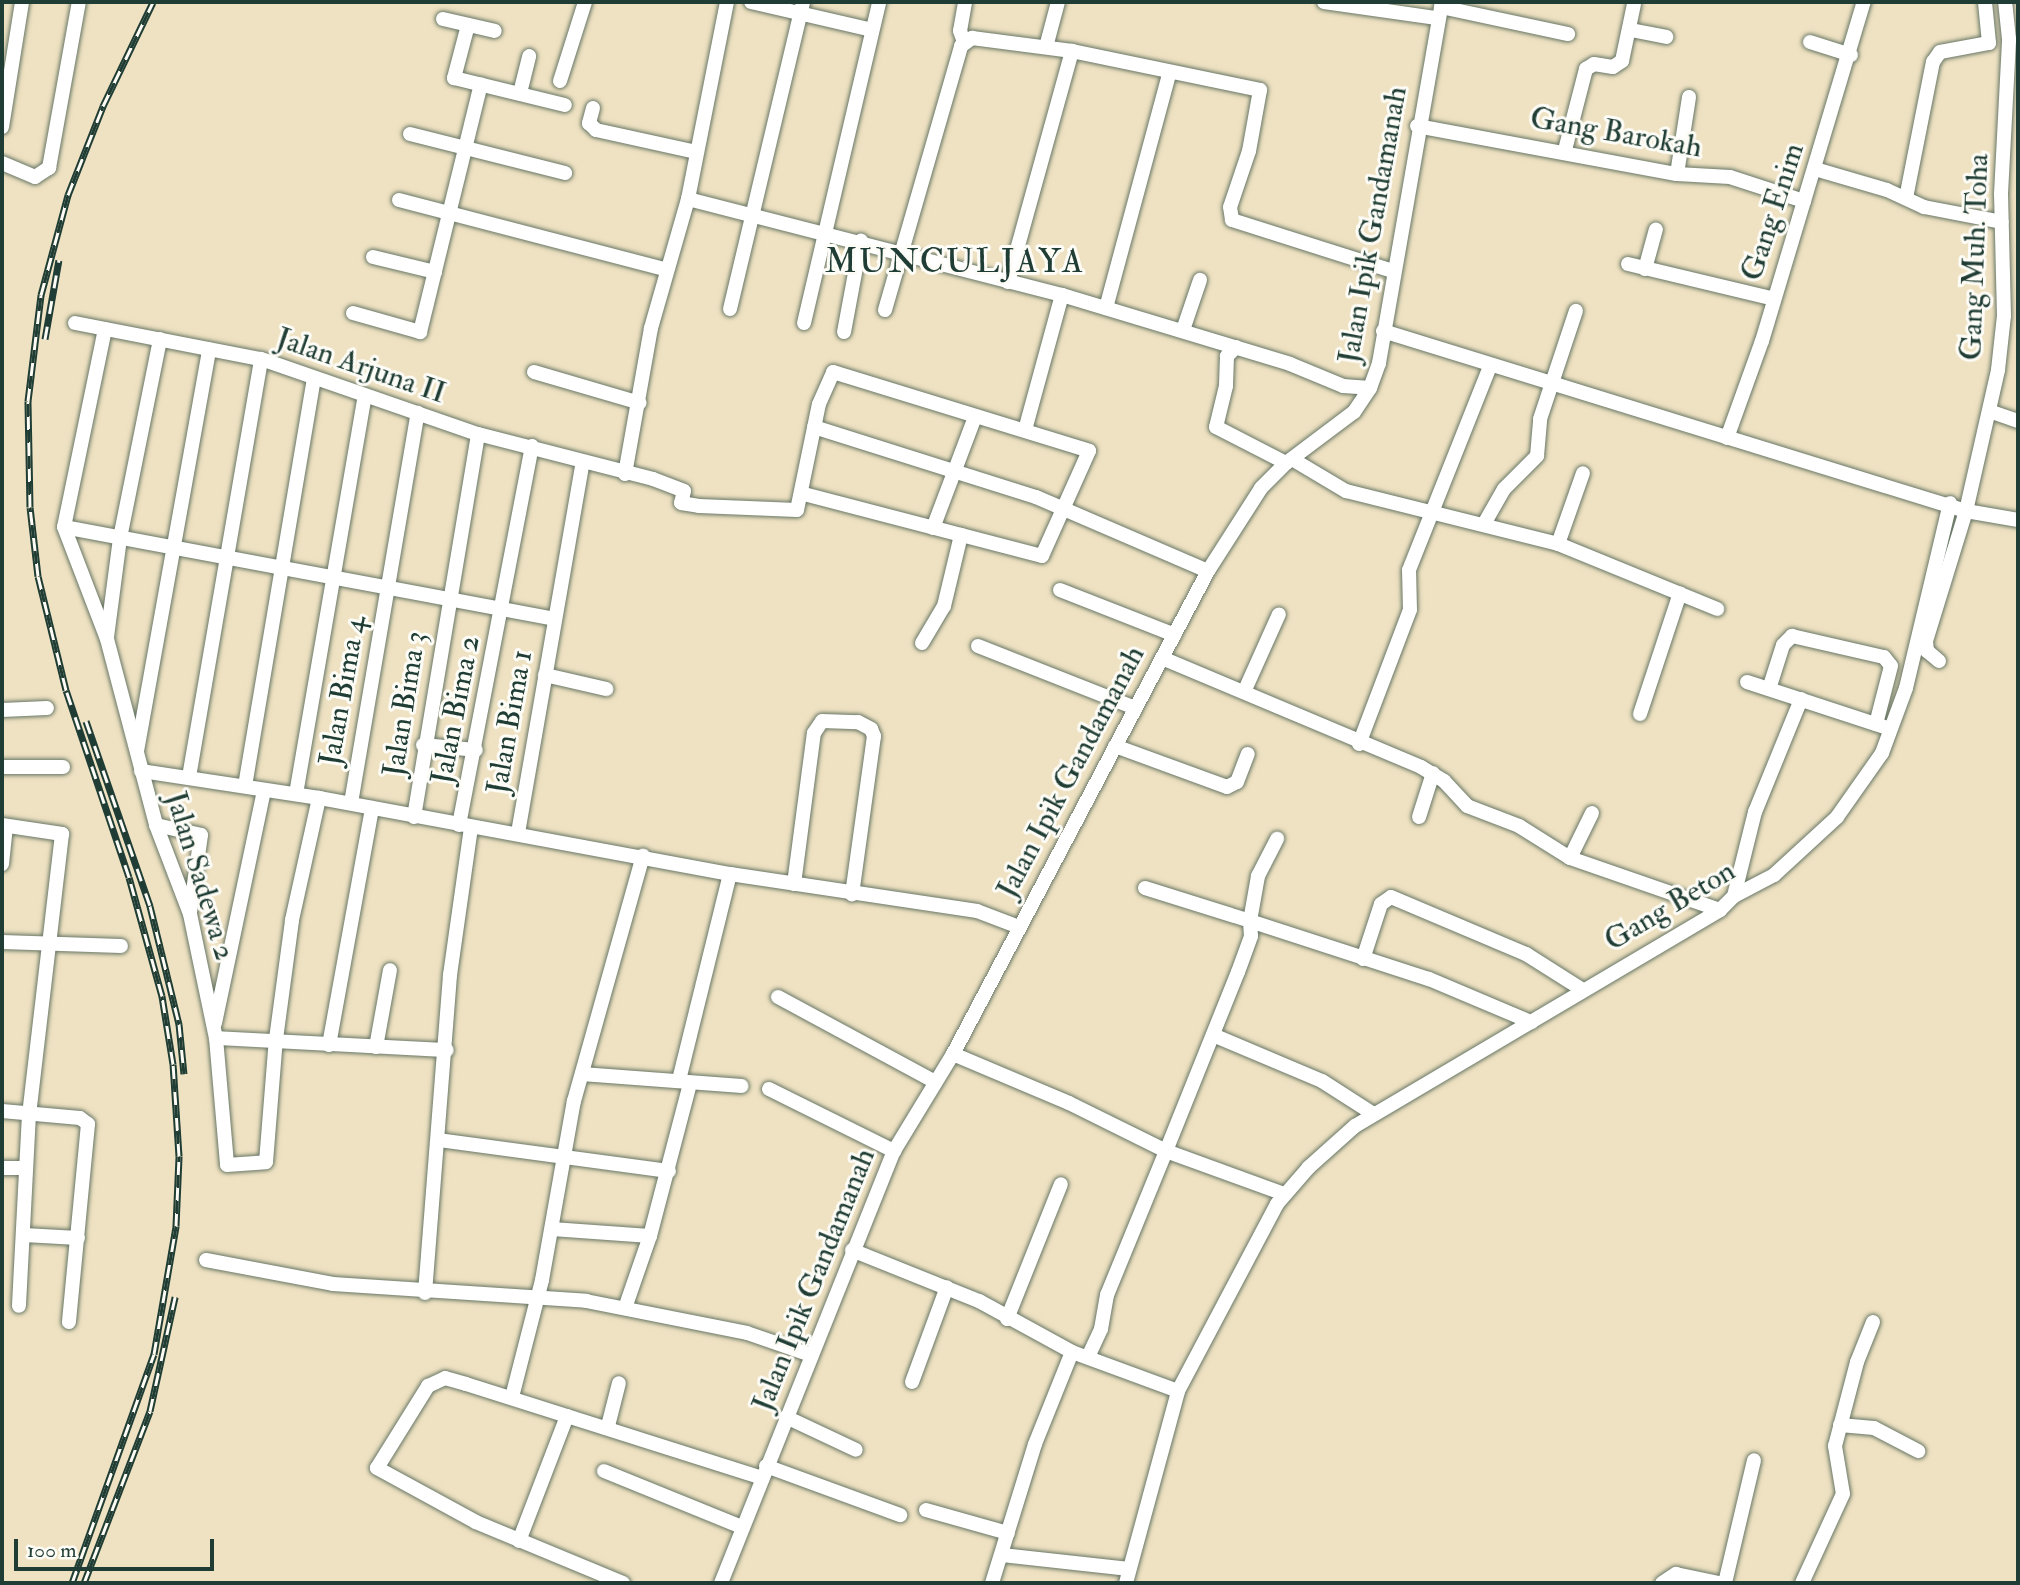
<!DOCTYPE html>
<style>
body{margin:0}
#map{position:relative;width:2020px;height:1585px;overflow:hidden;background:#efe2c2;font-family:"IM FELL Double Pica",serif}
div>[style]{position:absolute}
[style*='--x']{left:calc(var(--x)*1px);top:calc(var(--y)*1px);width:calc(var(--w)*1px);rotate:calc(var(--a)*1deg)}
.roads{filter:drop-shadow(0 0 2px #687766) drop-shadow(0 0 2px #687766)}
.minor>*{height:14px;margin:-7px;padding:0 7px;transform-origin:7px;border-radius:7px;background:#fff}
.rail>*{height:7px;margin-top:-3.5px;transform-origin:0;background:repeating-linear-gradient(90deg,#fdfcf7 0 13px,#1f3d34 0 26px);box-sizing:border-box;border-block:2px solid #1f3d34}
span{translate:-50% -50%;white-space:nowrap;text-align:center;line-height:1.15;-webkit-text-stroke:6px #fdfcf7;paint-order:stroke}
.street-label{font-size:30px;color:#1f3d34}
.quarter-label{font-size:33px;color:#1f3d34;letter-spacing:2px}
.frame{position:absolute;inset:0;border:4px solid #1f3d34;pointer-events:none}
.scale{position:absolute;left:14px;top:1539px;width:200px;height:32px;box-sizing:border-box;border:4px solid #1f3d34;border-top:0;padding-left:9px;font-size:21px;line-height:24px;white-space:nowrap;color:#1f3d34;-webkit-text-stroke:5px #fdfcf7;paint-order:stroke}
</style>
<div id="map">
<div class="roads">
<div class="minor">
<i style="--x:751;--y:2;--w:124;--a:13"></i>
<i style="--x:1324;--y:2;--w:114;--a:8.1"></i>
<i style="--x:1441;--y:7;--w:130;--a:12"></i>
<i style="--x:443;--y:19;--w:53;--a:13"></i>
<i style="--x:468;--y:25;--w:55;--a:104.8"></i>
<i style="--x:454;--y:78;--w:114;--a:13.7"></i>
<i style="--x:1631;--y:30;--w:36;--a:11"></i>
<i style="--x:964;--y:42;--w:12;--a:-110"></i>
<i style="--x:960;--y:31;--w:29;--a:-80"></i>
<i style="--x:1810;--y:42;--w:43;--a:17.6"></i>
<i style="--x:1046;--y:47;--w:47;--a:-75.1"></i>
<i style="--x:560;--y:81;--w:83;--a:-72.4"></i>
<i style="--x:520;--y:93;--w:38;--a:-76"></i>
<i style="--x:593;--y:108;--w:16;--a:105"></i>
<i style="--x:589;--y:123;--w:10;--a:45"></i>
<i style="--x:596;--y:130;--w:102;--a:12.4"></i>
<i style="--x:1417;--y:126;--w:264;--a:10.5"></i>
<i style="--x:1677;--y:174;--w:53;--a:3.2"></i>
<i style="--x:1730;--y:177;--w:78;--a:18"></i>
<i style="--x:2;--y:127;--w:127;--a:-80.9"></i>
<i style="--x:410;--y:134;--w:160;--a:14.1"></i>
<i style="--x:1565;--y:150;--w:84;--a:-75.5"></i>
<i style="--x:1586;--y:69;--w:9;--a:-32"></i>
<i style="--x:1594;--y:64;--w:19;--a:9"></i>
<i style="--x:1613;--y:67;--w:11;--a:-34"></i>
<i style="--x:1622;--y:61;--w:58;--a:-78.1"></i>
<i style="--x:2;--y:163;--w:36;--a:23"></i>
<i style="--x:35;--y:177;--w:17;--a:-33"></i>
<i style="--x:49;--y:168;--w:169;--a:-79.8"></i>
<i style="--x:1815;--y:169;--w:75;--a:16.3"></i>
<i style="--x:1887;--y:190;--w:41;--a:24.7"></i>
<i style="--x:1924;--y:207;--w:79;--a:10.9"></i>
<i style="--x:1677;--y:174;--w:78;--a:-81.1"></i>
<i style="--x:1906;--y:198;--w:139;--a:-78.8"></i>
<i style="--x:1933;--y:62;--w:12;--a:-55"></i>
<i style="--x:1940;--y:52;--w:50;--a:-10.4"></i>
<i style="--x:1989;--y:43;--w:41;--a:-95.6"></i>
<i style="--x:688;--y:199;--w:386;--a:14.4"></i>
<i style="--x:1062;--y:295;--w:238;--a:16.8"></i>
<i style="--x:1290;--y:364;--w:57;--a:22.5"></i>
<i style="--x:1343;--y:386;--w:27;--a:4"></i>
<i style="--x:399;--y:200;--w:277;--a:14.6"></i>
<i style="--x:373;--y:257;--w:64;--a:13.6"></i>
<i style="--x:1628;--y:264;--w:147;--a:13.4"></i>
<i style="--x:1645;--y:269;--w:41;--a:-74.6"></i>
<i style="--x:1008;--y:282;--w:240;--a:-74.5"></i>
<i style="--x:1106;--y:308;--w:242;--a:-74.9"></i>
<i style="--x:730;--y:309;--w:316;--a:-76.6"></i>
<i style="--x:885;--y:310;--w:275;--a:-73.9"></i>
<i style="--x:961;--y:46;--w:14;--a:-36"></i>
<i style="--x:972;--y:38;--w:101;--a:7.4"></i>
<i style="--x:1072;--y:51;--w:192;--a:11.7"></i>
<i style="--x:1260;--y:90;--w:62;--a:100.2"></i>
<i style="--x:1249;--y:151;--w:59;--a:108.7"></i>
<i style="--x:1230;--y:207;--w:13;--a:81"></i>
<i style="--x:1232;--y:220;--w:169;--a:17.6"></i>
<i style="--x:353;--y:313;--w:70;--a:15.8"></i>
<i style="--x:420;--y:332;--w:255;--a:-76.2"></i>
<i style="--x:75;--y:323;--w:189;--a:11"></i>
<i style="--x:261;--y:359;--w:230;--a:19.1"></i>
<i style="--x:478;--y:434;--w:181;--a:14.4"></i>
<i style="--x:653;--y:479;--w:33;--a:21"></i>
<i style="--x:684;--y:491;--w:12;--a:104"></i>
<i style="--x:681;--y:503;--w:18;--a:9"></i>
<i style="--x:699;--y:506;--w:98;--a:2.3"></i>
<i style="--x:797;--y:510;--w:108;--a:-78.3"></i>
<i style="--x:819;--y:404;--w:35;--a:-66"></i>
<i style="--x:833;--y:372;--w:268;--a:17.1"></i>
<i style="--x:1089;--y:451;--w:115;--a:114.1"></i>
<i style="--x:1042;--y:556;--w:249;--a:-165.4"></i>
<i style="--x:804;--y:323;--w:330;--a:-76.8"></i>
<i style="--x:105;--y:329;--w:202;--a:101.7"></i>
<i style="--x:64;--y:527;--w:120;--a:69"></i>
<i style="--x:107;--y:639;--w:192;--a:75.2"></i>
<i style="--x:156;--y:825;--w:95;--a:69.1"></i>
<i style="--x:190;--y:914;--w:127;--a:78.2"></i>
<i style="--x:216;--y:1038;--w:127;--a:85"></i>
<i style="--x:227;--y:1165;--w:39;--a:-4"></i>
<i style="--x:266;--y:1162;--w:123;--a:-85.4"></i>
<i style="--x:276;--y:1039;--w:120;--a:-82.3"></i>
<i style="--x:292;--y:920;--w:125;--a:-77.5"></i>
<i style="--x:1183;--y:330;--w:53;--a:-71.2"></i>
<i style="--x:1383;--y:331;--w:610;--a:17.16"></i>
<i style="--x:1966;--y:511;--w:53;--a:9.8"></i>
<i style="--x:844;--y:332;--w:93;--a:-79.4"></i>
<i style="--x:1236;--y:347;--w:13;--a:135"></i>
<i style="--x:1227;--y:356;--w:30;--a:92"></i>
<i style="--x:1226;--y:386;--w:42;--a:103.7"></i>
<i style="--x:1216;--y:427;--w:79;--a:27.2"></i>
<i style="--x:534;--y:372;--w:110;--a:16.3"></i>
<i style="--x:1989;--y:411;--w:31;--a:19"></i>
<i style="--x:814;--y:427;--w:233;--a:17.5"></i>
<i style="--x:1036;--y:497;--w:187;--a:23.3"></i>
<i style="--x:1025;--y:430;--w:140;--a:-74.7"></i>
<i style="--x:1727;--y:438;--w:103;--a:-70.2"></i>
<i style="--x:1762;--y:341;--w:354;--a:-73.3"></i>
<i style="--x:1292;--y:459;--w:63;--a:30.7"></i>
<i style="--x:1346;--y:491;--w:219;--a:14"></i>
<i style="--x:1558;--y:544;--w:172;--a:22.2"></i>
<i style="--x:625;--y:474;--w:148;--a:-79.9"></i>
<i style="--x:651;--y:328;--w:134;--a:-74"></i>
<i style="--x:688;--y:199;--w:201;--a:-78.8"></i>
<i style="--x:1484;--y:524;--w:40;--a:-60.3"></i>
<i style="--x:1504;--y:489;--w:47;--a:-45"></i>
<i style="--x:1537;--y:456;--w:37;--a:-85"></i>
<i style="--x:1540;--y:419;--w:114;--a:-71.6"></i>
<i style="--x:64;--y:527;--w:499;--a:10.6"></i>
<i style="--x:933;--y:528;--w:119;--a:-69.3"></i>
<i style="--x:1558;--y:544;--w:75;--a:-70.6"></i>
<i style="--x:1060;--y:590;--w:123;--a:21.4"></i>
<i style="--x:107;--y:637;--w:100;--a:-82.5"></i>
<i style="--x:120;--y:538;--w:203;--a:-78.6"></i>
<i style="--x:922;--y:643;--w:43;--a:-59.3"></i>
<i style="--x:944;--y:606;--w:73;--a:-76.5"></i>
<i style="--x:978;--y:646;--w:169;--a:21.5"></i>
<i style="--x:1162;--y:658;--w:281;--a:22.8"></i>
<i style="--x:1421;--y:767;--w:27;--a:31"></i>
<i style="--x:1444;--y:781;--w:34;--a:47"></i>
<i style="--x:1467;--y:806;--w:56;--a:21"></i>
<i style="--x:1519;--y:826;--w:60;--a:32.1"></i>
<i style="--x:1570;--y:858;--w:159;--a:19.1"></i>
<i style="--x:1939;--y:661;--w:16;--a:-140"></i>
<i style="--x:1927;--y:651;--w:10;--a:-96"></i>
<i style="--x:1926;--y:641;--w:136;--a:-72.9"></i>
<i style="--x:1966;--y:511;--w:145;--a:-77.2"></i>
<i style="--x:1998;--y:370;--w:54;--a:-83.7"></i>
<i style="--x:2004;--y:316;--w:122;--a:-91.4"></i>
<i style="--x:2001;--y:194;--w:155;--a:-87"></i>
<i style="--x:2009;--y:39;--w:37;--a:-96"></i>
<i style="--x:545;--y:675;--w:63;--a:12.9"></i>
<i style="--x:1747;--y:682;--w:145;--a:18.1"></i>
<i style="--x:1769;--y:689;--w:46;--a:-72.3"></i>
<i style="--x:1783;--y:645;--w:13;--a:-45"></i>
<i style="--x:1792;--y:636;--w:94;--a:12.9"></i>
<i style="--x:1884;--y:657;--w:11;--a:52"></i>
<i style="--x:1891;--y:666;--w:60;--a:104.5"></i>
<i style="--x:1244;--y:692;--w:85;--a:-65.8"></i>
<i style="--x:2;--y:710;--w:45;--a:-2.5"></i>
<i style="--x:1640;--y:714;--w:127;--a:-71.7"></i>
<i style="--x:1359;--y:744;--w:143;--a:-69.2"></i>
<i style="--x:1410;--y:610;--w:40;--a:-91.4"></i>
<i style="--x:1409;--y:570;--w:219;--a:-68.3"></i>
<i style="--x:423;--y:745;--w:53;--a:5.4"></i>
<i style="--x:1115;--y:746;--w:119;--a:20.1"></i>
<i style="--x:1227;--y:787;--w:11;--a:-27"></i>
<i style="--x:1237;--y:782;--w:30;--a:-69"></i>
<i style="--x:137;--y:751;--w:408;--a:-79.8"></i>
<i style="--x:2;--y:767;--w:61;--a:0"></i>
<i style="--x:141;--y:771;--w:180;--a:8.6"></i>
<i style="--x:319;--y:798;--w:418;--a:10.5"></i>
<i style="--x:730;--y:874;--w:250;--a:8.5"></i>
<i style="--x:977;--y:911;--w:45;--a:20.9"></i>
<i style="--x:189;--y:777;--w:424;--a:-80.2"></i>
<i style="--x:245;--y:786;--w:414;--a:-80.4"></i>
<i style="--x:296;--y:794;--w:404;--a:-80.2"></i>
<i style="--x:351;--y:803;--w:396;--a:-80.3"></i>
<i style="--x:414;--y:817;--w:388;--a:-80.5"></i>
<i style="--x:1419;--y:817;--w:46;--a:-72.3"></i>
<i style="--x:2;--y:825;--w:61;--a:8.5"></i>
<i style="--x:62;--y:834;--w:282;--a:96.7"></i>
<i style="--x:29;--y:1114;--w:192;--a:93"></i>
<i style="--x:156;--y:825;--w:46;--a:12.5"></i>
<i style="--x:201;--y:835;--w:78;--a:98.1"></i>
<i style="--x:459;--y:825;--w:386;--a:-79.1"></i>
<i style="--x:518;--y:833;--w:377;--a:-80.1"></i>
<i style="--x:1570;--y:858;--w:50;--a:-63.9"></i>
<i style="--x:2;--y:864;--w:38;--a:-84"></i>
<i style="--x:794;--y:884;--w:152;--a:-82.5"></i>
<i style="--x:814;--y:733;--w:14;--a:-56"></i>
<i style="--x:822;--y:721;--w:36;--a:2"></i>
<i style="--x:858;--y:722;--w:15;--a:28"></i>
<i style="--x:871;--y:729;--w:8;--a:67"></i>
<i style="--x:874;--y:736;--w:160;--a:97.9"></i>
<i style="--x:1145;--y:888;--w:110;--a:17.4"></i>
<i style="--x:1250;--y:921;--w:46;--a:-79.9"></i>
<i style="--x:1258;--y:876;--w:42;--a:-62.8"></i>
<i style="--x:1734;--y:896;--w:87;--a:-76"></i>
<i style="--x:1755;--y:812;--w:122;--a:-67.8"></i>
<i style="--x:2;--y:942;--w:119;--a:1.9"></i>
<i style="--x:1363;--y:959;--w:58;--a:-71.9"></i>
<i style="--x:1381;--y:904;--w:12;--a:-35"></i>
<i style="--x:1391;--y:897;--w:147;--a:22.9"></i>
<i style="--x:1526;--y:954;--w:67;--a:32.3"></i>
<i style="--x:778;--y:997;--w:179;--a:28.4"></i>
<i style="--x:215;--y:1023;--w:238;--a:-78.1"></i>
<i style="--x:1213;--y:1035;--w:118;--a:22.9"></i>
<i style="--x:1322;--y:1081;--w:59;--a:32.6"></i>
<i style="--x:216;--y:1038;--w:231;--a:3"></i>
<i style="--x:329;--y:1045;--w:241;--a:-79.7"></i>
<i style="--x:376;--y:1047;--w:78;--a:-79.7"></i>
<i style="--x:953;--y:1054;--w:126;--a:22.9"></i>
<i style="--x:1069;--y:1103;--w:108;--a:26.3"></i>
<i style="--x:1166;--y:1151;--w:193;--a:-68.1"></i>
<i style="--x:1238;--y:972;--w:38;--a:-70"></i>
<i style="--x:1251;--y:936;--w:15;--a:-94"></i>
<i style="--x:1250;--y:921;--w:188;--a:18"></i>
<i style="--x:1429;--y:979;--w:111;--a:22.9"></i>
<i style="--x:582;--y:1074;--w:160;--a:4.3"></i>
<i style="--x:679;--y:1080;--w:212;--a:-76.1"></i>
<i style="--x:769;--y:1089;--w:140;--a:26.4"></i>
<i style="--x:2;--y:1111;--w:78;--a:5.1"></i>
<i style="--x:80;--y:1118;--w:10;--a:37"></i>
<i style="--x:88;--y:1124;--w:199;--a:95.5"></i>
<i style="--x:439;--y:1140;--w:232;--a:7.7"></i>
<i style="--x:2;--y:1168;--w:23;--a:0"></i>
<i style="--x:552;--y:1229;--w:98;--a:4.1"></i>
<i style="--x:24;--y:1235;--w:54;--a:3.2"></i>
<i style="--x:852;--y:1250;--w:137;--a:21.9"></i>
<i style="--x:979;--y:1301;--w:106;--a:28.7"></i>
<i style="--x:1072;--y:1352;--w:113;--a:20.2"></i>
<i style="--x:1178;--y:1391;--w:212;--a:-62.1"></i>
<i style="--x:1277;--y:1204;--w:49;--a:-49.1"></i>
<i style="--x:1309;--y:1167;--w:62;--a:-41.7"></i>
<i style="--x:1355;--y:1126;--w:424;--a:-30.6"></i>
<i style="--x:1720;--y:910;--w:20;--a:-45"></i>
<i style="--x:1734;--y:896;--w:45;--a:-27.7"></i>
<i style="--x:1774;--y:875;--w:86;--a:-42.6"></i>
<i style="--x:1837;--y:817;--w:78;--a:-54.9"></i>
<i style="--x:1882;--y:753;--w:69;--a:-69.7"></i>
<i style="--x:1906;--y:688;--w:190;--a:-76.6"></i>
<i style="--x:206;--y:1260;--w:129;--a:10.7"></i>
<i style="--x:333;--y:1284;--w:254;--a:3.8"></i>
<i style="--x:586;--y:1301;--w:164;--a:11.2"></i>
<i style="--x:747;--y:1333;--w:68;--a:19"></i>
<i style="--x:425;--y:1293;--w:319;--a:-85.5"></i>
<i style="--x:450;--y:975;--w:148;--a:-81.9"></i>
<i style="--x:625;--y:1308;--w:76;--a:-70.9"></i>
<i style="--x:650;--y:1236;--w:158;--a:-75.3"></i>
<i style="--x:1007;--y:1319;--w:145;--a:-68.2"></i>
<i style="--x:1088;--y:1357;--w:31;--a:-65"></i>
<i style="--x:1101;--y:1329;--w:35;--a:-80"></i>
<i style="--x:1107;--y:1295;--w:156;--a:-67.7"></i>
<i style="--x:1166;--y:1151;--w:126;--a:20"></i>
<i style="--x:912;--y:1382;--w:101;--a:-69.8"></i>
<i style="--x:512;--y:1397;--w:121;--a:-75.6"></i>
<i style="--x:542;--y:1280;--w:182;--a:-79.9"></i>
<i style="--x:574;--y:1101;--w:255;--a:-74.3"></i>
<i style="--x:786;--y:1417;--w:77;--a:25.2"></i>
<i style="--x:1840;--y:1425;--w:34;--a:5"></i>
<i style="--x:1874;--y:1428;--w:50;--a:27.6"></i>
<i style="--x:608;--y:1426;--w:44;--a:-75.7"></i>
<i style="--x:766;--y:1466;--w:143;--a:20.1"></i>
<i style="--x:604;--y:1471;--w:149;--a:22.1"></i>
<i style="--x:926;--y:1510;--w:85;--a:15.7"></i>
<i style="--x:519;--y:1541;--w:134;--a:-69"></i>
<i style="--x:1002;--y:1555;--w:128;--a:6.3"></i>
<i style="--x:623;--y:1583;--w:159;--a:-157.5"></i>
<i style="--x:476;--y:1522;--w:113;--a:-151.4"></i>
<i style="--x:377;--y:1468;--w:97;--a:-58.1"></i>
<i style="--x:428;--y:1386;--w:19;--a:-25"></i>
<i style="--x:445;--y:1378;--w:22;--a:16"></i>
<i style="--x:466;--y:1384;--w:311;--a:17.6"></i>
<i style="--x:721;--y:1583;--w:465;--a:-68.2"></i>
<i style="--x:894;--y:1151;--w:114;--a:-58.7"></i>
<i style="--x:953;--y:1054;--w:546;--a:-62.17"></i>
<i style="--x:1208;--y:571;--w:98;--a:-57.4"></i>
<i style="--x:1261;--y:488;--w:35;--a:-45"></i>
<i style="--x:1286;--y:463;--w:85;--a:-36.9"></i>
<i style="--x:1354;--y:412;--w:29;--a:-56"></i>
<i style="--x:1370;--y:388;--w:27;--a:-70"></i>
<i style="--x:1379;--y:363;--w:366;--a:-80.1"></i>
<i style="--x:992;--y:1583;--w:145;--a:-72.8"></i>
<i style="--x:1035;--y:1444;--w:99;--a:-68.1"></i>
<i style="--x:1126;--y:1583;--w:199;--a:-74.8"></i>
<i style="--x:1662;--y:1583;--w:17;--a:-33"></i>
<i style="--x:1676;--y:1574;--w:44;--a:11.8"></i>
<i style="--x:1725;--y:1583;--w:126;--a:-76.7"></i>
<i style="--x:1802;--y:1583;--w:98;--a:-65.3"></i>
<i style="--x:1843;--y:1494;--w:49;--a:-99.5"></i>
<i style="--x:1835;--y:1446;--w:87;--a:-75.3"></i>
<i style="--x:1857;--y:1362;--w:43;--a:-68.2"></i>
</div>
</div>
<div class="rail">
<i style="--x:45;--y:339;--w:80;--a:-80"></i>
<i style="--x:86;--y:721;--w:196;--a:70.9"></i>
<i style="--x:150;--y:906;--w:122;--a:76.2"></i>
<i style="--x:179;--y:1024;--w:50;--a:84.3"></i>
<i style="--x:72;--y:1583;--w:243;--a:-70.3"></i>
<i style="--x:154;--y:1354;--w:130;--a:-80.2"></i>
<i style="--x:176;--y:1226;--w:70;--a:-87.5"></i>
<i style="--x:179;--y:1156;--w:92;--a:-93.7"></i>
<i style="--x:173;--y:1064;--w:69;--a:-99.2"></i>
<i style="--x:162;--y:996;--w:123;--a:-105.5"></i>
<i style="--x:129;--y:877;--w:197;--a:-108.6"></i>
<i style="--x:66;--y:690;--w:117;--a:-103.8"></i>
<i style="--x:38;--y:576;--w:69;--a:-96.6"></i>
<i style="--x:30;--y:507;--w:106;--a:-91.1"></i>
<i style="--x:28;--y:401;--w:107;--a:-83"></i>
<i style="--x:41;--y:295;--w:104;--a:-74.9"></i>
<i style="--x:68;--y:195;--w:96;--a:-68.5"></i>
<i style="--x:103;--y:106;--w:115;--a:-64.3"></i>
<i style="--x:84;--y:1583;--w:184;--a:-69"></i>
<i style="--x:150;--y:1411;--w:117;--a:-77.6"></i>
</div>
<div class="street-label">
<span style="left:1616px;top:133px;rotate:10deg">Gang Barokah</span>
<span style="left:1773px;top:212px;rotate:-72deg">Gang Enim</span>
<span style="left:1373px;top:225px;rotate:-80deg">Jalan Ipik Gandamanah</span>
<span style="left:1975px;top:257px;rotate:-88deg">Gang Muh. Toha</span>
<span style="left:361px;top:366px;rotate:19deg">Jalan Arjuna II</span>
<span style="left:343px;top:691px;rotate:-80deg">Jalan Bima 4</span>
<span style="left:405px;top:704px;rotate:-81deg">Jalan Bima 3</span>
<span style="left:456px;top:710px;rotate:-79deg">Jalan Bima 2</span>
<span style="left:510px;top:722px;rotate:-80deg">Jalan Bima 1</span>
<span style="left:1071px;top:772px;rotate:-62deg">Jalan Ipik Gandamanah</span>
<span style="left:200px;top:876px;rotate:73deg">Jalan Sadewa 2</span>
<span style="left:1670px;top:906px;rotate:-31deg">Gang Beton</span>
<span style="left:814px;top:1280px;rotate:-68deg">Jalan Ipik Gandamanah</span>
</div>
<div class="quarter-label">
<span style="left:955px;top:262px">MUNCULJAYA</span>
</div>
<div class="frame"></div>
<div class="scale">100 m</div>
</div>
